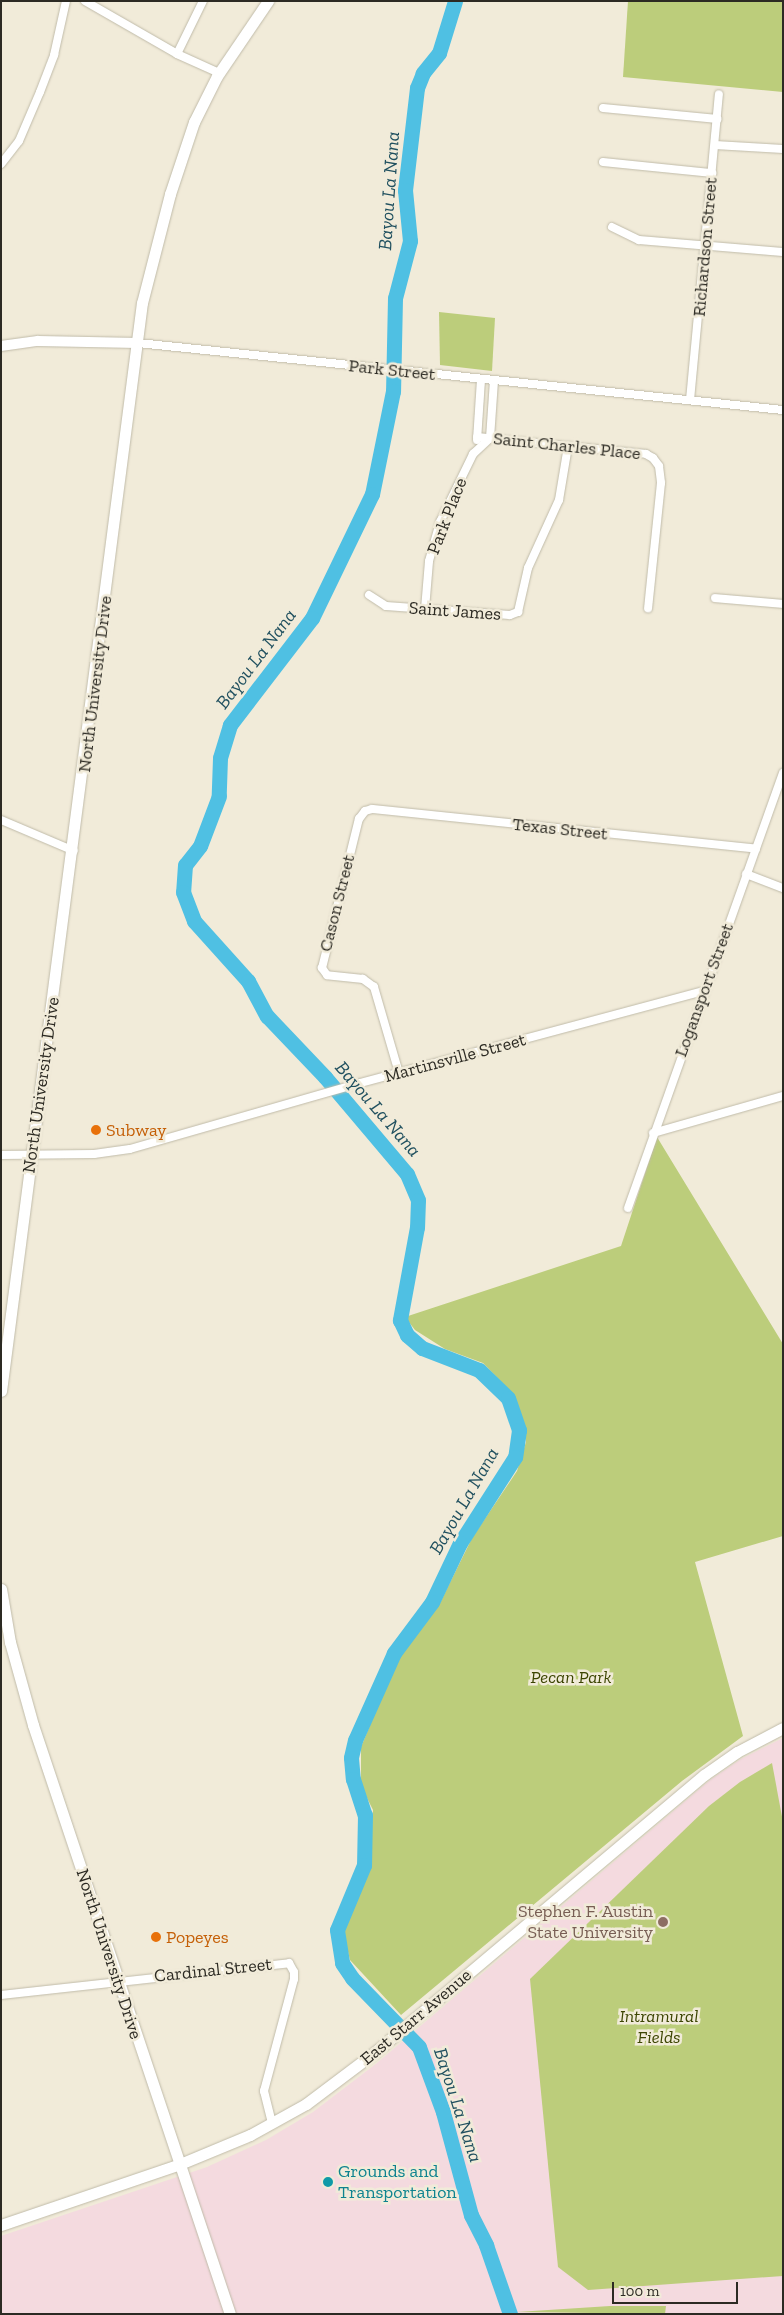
<!DOCTYPE html>
<style>
body{margin:0}
#map{position:relative;width:784px;height:2315px;overflow:hidden;background:#f1ebd9;font-family:"Zilla Slab",serif}
div>[style]{position:absolute}
[style*='--x']{left:calc(var(--x)*1px);top:calc(var(--y)*1px);width:calc(var(--w)*1px);rotate:calc(var(--a)*1deg)}
.education>*{inset:0;background:#f4dadf}
.green>*{inset:0;background:#bccd7b}
.river>*{height:15px;margin:-7.5px;padding:0 7.5px;transform-origin:7.5px;border-radius:7.5px;background:#4fc0e3}
.roads{filter:drop-shadow(0 0 1px #c0bba9) drop-shadow(0 0 1px #c0bba9)}
.minor>*{height:8px;margin:-4px;padding:0 4px;transform-origin:4px;border-radius:4px;background:#fff}
.tertiary>*{height:10px;margin:-5px;padding:0 5px;transform-origin:5px;border-radius:5px;background:#fff}
.secondary>*{height:11px;margin:-5.5px;padding:0 5.5px;transform-origin:5.5px;border-radius:5.5px;background:#fff}
.dots>*{width:14px;height:14px;translate:-50% -50%;box-sizing:border-box;border:2px solid #f1ebd9;border-radius:50%}
span{translate:-50% -50%;white-space:nowrap;text-align:center;line-height:1.15;-webkit-text-stroke:5px #f1ebd9;paint-order:stroke}
.street-label{font-size:18px;color:#2c2a23}
.food-label{font-size:18px;color:#c56008}
.left{translate:0 -50%;text-align:left}
.park-label{font-size:18px;color:#3c4502;font-style:italic}
.education-label{font-size:18px;color:#785e54}
.right{translate:-100% -50%;text-align:right}
.culture-label{font-size:18px;color:#0d838f}
.water-label{font-size:19px;color:#20505f;font-style:italic}
.frame{position:absolute;inset:0;border:2px solid #2c2a23;pointer-events:none}
.scale{position:absolute;left:612px;top:2282px;width:126px;height:22px;box-sizing:border-box;border:2px solid #2c2a23;border-top:0;padding-left:6px;font-size:15px;line-height:18px;white-space:nowrap;color:#2c2a23;-webkit-text-stroke:4px #f1ebd9;paint-order:stroke}
</style>
<div id="map">
<div class="education">
<i style="clip-path:polygon(783px 1738px,783px 2314px,1px 2314px,1px 2236px,207px 2167px,266px 2140px,313px 2112px,377px 2063px,710px 1780px,741px 1759px)"></i>
</div>
<div class="green">
<i style="clip-path:polygon(628px 1px,783px 1px,783px 92px,623px 77px)"></i>
<i style="clip-path:polygon(439px 312px,495px 318px,492px 371px,440px 365px)"></i>
<i style="clip-path:polygon(657px 1137px,783px 1344px,783px 1536px,695px 1562px,743px 1736px,682px 1781px,401px 2015px,350px 1960px,344px 1935px,344px 1925px,368px 1867px,373px 1810px,361px 1786px,361px 1747px,383px 1694px,387px 1677px,401px 1653px,440px 1603px,472px 1538px,517px 1471px,526px 1442px,522px 1417px,510px 1391px,483px 1363px,445px 1349px,415px 1330px,405px 1317px,621px 1246px)"></i>
<i style="clip-path:polygon(772px 1763px,783px 1822px,783px 2276px,588px 2290px,558px 2267px,530px 1979px,709px 1806px,740px 1782px)"></i>
<i style="clip-path:polygon(610px 2306px,666px 2306px,665px 2314px,517px 2312px)"></i>
</div>
<div class="river">
<i style="--x:455;--y:1;--w:54;--a:107.1"></i>
<i style="--x:439;--y:53;--w:26;--a:129"></i>
<i style="--x:423;--y:73;--w:16;--a:112"></i>
<i style="--x:417;--y:88;--w:103;--a:96.7"></i>
<i style="--x:405;--y:190;--w:51;--a:84.4"></i>
<i style="--x:410;--y:241;--w:59;--a:104.7"></i>
<i style="--x:395;--y:298;--w:93;--a:91.2"></i>
<i style="--x:393;--y:391;--w:105;--a:101.5"></i>
<i style="--x:372;--y:494;--w:138;--a:115.8"></i>
<i style="--x:312;--y:618;--w:135;--a:127.5"></i>
<i style="--x:230;--y:725;--w:34;--a:107"></i>
<i style="--x:220;--y:758;--w:38;--a:92"></i>
<i style="--x:219;--y:796;--w:53;--a:110.8"></i>
<i style="--x:200;--y:846;--w:24;--a:128"></i>
<i style="--x:185;--y:865;--w:27;--a:94"></i>
<i style="--x:183;--y:892;--w:31;--a:69"></i>
<i style="--x:194;--y:921;--w:81;--a:48"></i>
<i style="--x:248;--y:981;--w:40;--a:62"></i>
<i style="--x:267;--y:1016;--w:84;--a:46.4"></i>
<i style="--x:325;--y:1077;--w:127;--a:49.8"></i>
<i style="--x:407;--y:1174;--w:28;--a:67"></i>
<i style="--x:418;--y:1200;--w:27;--a:92"></i>
<i style="--x:417;--y:1227;--w:95;--a:100.4"></i>
<i style="--x:400;--y:1320;--w:17;--a:65"></i>
<i style="--x:407;--y:1335;--w:20;--a:41"></i>
<i style="--x:422;--y:1348;--w:61;--a:21.1"></i>
<i style="--x:479;--y:1370;--w:40;--a:44"></i>
<i style="--x:508;--y:1398;--w:34;--a:71"></i>
<i style="--x:519;--y:1430;--w:27;--a:98"></i>
<i style="--x:515;--y:1457;--w:102;--a:122.6"></i>
<i style="--x:460;--y:1543;--w:65;--a:115.4"></i>
<i style="--x:432;--y:1602;--w:64;--a:126.7"></i>
<i style="--x:394;--y:1653;--w:95;--a:114.1"></i>
<i style="--x:355;--y:1740;--w:18;--a:103"></i>
<i style="--x:351;--y:1758;--w:21;--a:85"></i>
<i style="--x:353;--y:1779;--w:38;--a:72"></i>
<i style="--x:365;--y:1815;--w:50;--a:91.1"></i>
<i style="--x:364;--y:1865;--w:70;--a:112.6"></i>
<i style="--x:337;--y:1930;--w:33;--a:81"></i>
<i style="--x:342;--y:1963;--w:18;--a:56"></i>
<i style="--x:352;--y:1978;--w:96;--a:45.8"></i>
<i style="--x:419;--y:2047;--w:69;--a:69.7"></i>
<i style="--x:443;--y:2112;--w:107;--a:74.8"></i>
<i style="--x:471;--y:2215;--w:34;--a:63"></i>
<i style="--x:486;--y:2245;--w:73;--a:70.8"></i>
</div>
<div class="roads">
<div class="minor">
<i style="--x:85;--y:1;--w:106;--a:29.9"></i>
<i style="--x:177;--y:54;--w:46;--a:24.3"></i>
<i style="--x:177;--y:54;--w:59;--a:-63.9"></i>
<i style="--x:603;--y:108;--w:115;--a:5.5"></i>
<i style="--x:715;--y:145;--w:68;--a:3.4"></i>
<i style="--x:603;--y:162;--w:110;--a:5.8"></i>
<i style="--x:1;--y:164;--w:29;--a:-52"></i>
<i style="--x:19;--y:141;--w:53;--a:-66.8"></i>
<i style="--x:40;--y:92;--w:40;--a:-69"></i>
<i style="--x:54;--y:55;--w:55;--a:-77.5"></i>
<i style="--x:612;--y:227;--w:30;--a:26"></i>
<i style="--x:639;--y:240;--w:144;--a:4.8"></i>
<i style="--x:138;--y:343;--w:648;--a:5.93"></i>
<i style="--x:690;--y:400;--w:307;--a:-84.6"></i>
<i style="--x:477;--y:437;--w:170;--a:5.7"></i>
<i style="--x:646;--y:454;--w:8;--a:30"></i>
<i style="--x:653;--y:458;--w:10;--a:53"></i>
<i style="--x:659;--y:466;--w:17;--a:83"></i>
<i style="--x:661;--y:483;--w:126;--a:95.9"></i>
<i style="--x:477;--y:440;--w:61;--a:-86.2"></i>
<i style="--x:369;--y:595;--w:20;--a:33"></i>
<i style="--x:386;--y:606;--w:124;--a:4.2"></i>
<i style="--x:510;--y:615;--w:9;--a:-21"></i>
<i style="--x:518;--y:612;--w:45;--a:-77.2"></i>
<i style="--x:528;--y:568;--w:75;--a:-65.5"></i>
<i style="--x:559;--y:500;--w:55;--a:-80.5"></i>
<i style="--x:715;--y:598;--w:68;--a:5"></i>
<i style="--x:425;--y:609;--w:48;--a:-85.2"></i>
<i style="--x:429;--y:561;--w:41;--a:-74.2"></i>
<i style="--x:440;--y:522;--w:76;--a:-64.1"></i>
<i style="--x:473;--y:454;--w:23;--a:-43"></i>
<i style="--x:490;--y:438;--w:57;--a:-86"></i>
<i style="--x:1;--y:820;--w:79;--a:23"></i>
<i style="--x:746;--y:874;--w:40;--a:21"></i>
<i style="--x:399;--y:1073;--w:90;--a:-106.2"></i>
<i style="--x:374;--y:987;--w:14;--a:-144"></i>
<i style="--x:363;--y:979;--w:36;--a:-174"></i>
<i style="--x:327;--y:975;--w:9;--a:-126"></i>
<i style="--x:322;--y:968;--w:154;--a:-76.1"></i>
<i style="--x:359;--y:819;--w:10;--a:-53"></i>
<i style="--x:365;--y:811;--w:7;--a:-16"></i>
<i style="--x:372;--y:809;--w:386;--a:5.9"></i>
<i style="--x:653;--y:1133;--w:135;--a:-15.9"></i>
<i style="--x:1;--y:1155;--w:93;--a:-0.6"></i>
<i style="--x:94;--y:1154;--w:36;--a:-8"></i>
<i style="--x:130;--y:1149;--w:239;--a:-16"></i>
<i style="--x:360;--y:1083;--w:355;--a:-15"></i>
<i style="--x:628;--y:1208;--w:462;--a:-70.4"></i>
<i style="--x:1;--y:1995;--w:290;--a:-6.3"></i>
<i style="--x:289;--y:1963;--w:10;--a:61"></i>
<i style="--x:294;--y:1972;--w:7;--a:90"></i>
<i style="--x:294;--y:1979;--w:116;--a:105"></i>
<i style="--x:264;--y:2091;--w:33;--a:76"></i>
</div>
<div class="tertiary">
<i style="--x:1;--y:346;--w:37;--a:-8"></i>
<i style="--x:38;--y:341;--w:100;--a:1.1"></i>
</div>
<div class="secondary">
<i style="--x:1;--y:1391;--w:1097;--a:-82.62"></i>
<i style="--x:142;--y:303;--w:113;--a:-75.6"></i>
<i style="--x:170;--y:194;--w:76;--a:-71.6"></i>
<i style="--x:194;--y:122;--w:51;--a:-63.4"></i>
<i style="--x:217;--y:76;--w:91;--a:-55.8"></i>
<i style="--x:1;--y:1589;--w:54;--a:80.4"></i>
<i style="--x:10;--y:1642;--w:86;--a:74.5"></i>
<i style="--x:33;--y:1725;--w:621;--a:71.51"></i>
<i style="--x:1;--y:2225;--w:189;--a:-18.8"></i>
<i style="--x:180;--y:2164;--w:76;--a:-22.5"></i>
<i style="--x:250;--y:2135;--w:64;--a:-29"></i>
<i style="--x:306;--y:2104;--w:86;--a:-37"></i>
<i style="--x:375;--y:2052;--w:430;--a:-40.1"></i>
<i style="--x:704;--y:1775;--w:40;--a:-34.9"></i>
<i style="--x:737;--y:1752;--w:52;--a:-27.6"></i>
</div>
</div>
<div class="dots">
<i style="left:96px;top:1130px;background:#e8710a"></i>
<i style="left:663px;top:1922px;background:#8d6e63"></i>
<i style="left:156px;top:1937px;background:#e8710a"></i>
<i style="left:328px;top:2182px;background:#0f9aa8"></i>
</div>
<div class="street-label">
<span style="left:705px;top:247px;rotate:-85deg">Richardson Street</span>
<span style="left:392px;top:370px;rotate:6deg">Park Street</span>
<span style="left:567px;top:446px;rotate:6deg">Saint Charles Place</span>
<span style="left:447px;top:516px;rotate:-69deg">Park Place</span>
<span style="left:455px;top:611px;rotate:4deg">Saint James</span>
<span style="left:95px;top:684px;rotate:-83deg">North University Drive</span>
<span style="left:560px;top:829px;rotate:6deg">Texas Street</span>
<span style="left:337px;top:903px;rotate:-76deg">Cason Street</span>
<span style="left:704px;top:990px;rotate:-70deg">Logansport Street</span>
<span style="left:455px;top:1058px;rotate:-15deg">Martinsville Street</span>
<span style="left:41px;top:1085px;rotate:-82deg">North University Drive</span>
<span style="left:109px;top:1954px;rotate:72deg">North University Drive</span>
<span style="left:213px;top:1970px;rotate:-6deg">Cardinal Street</span>
<span style="left:416px;top:2017px;rotate:-40deg">East Starr Avenue</span>
</div>
<div class="food-label">
<span class="left" style="left:106px;top:1130px">Subway</span>
<span class="left" style="left:166px;top:1937px">Popeyes</span>
</div>
<div class="park-label">
<span style="left:571px;top:1677px">Pecan Park</span>
<span style="left:659px;top:2027px">Intramural<br>Fields</span>
</div>
<div class="education-label">
<span class="right" style="left:653px;top:1922px">Stephen F. Austin<br>State University</span>
</div>
<div class="culture-label">
<span class="left" style="left:338px;top:2182px">Grounds and<br>Transportation</span>
</div>
<div class="water-label">
<span style="left:389px;top:191px;rotate:-86deg">Bayou La Nana</span>
<span style="left:256px;top:659px;rotate:-53deg">Bayou La Nana</span>
<span style="left:378px;top:1109px;rotate:49deg">Bayou La Nana</span>
<span style="left:464px;top:1501px;rotate:-60deg">Bayou La Nana</span>
<span style="left:458px;top:2105px;rotate:72deg">Bayou La Nana</span>
</div>
<div class="frame"></div>
<div class="scale">100 m</div>
</div>
